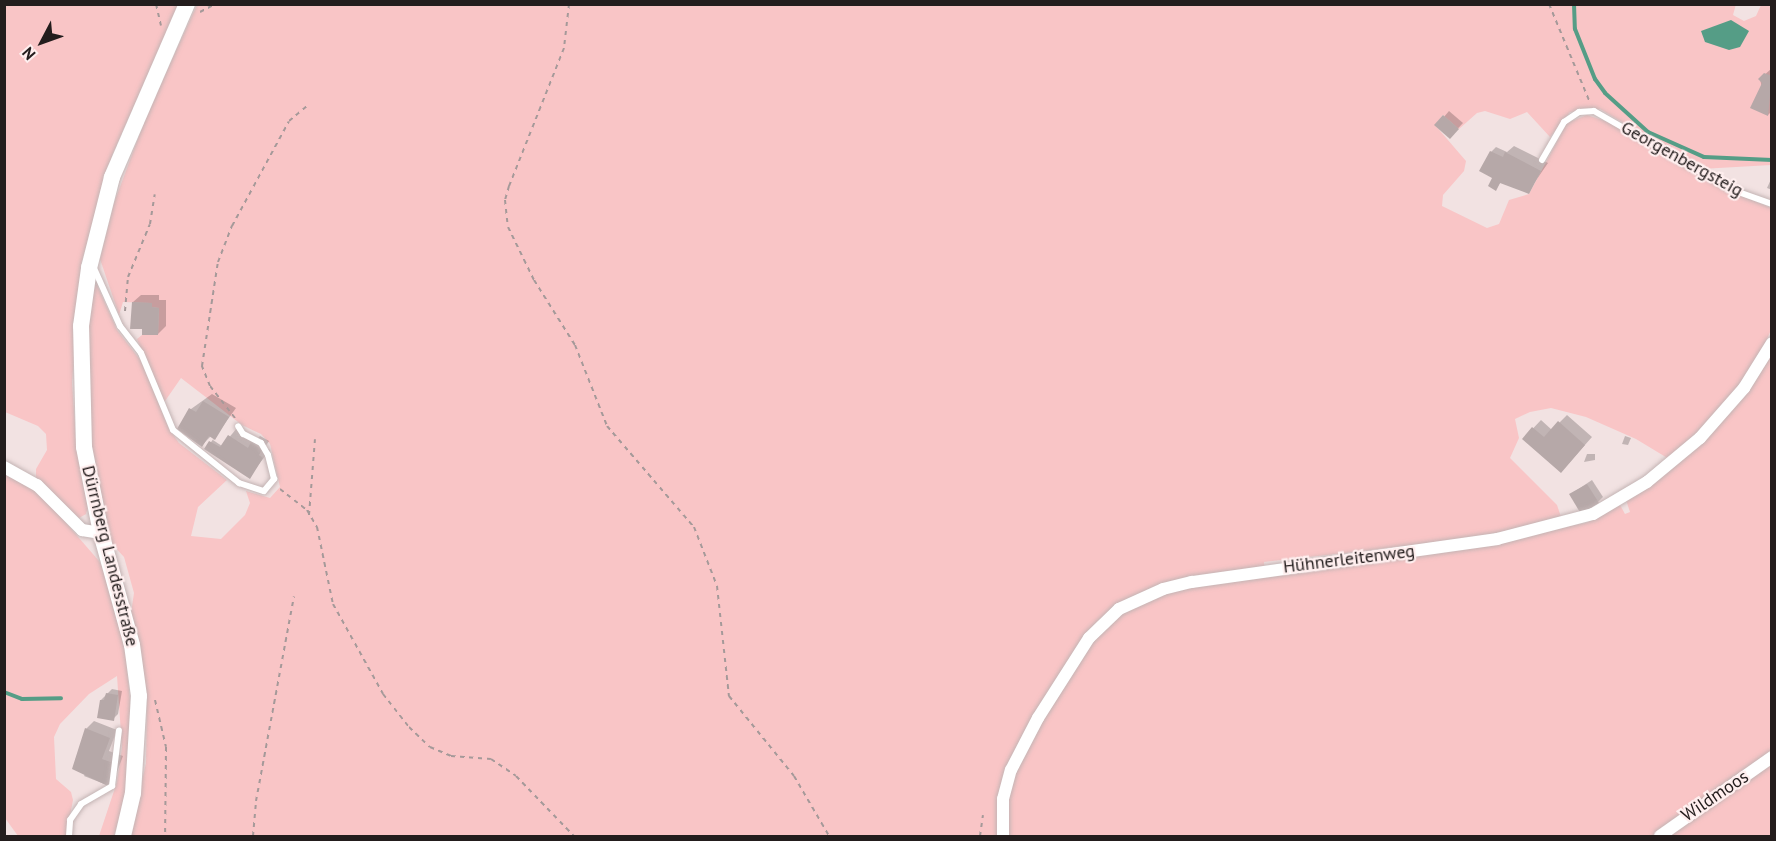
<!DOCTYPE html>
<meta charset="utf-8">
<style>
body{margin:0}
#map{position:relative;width:1776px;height:841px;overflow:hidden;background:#f2e2e2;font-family:"PT Sans",sans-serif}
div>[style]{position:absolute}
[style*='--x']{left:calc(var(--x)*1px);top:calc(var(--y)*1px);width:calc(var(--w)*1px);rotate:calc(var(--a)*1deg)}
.green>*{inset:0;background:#f9c5c6}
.water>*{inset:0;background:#559d86}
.shadow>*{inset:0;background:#0003}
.stream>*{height:4px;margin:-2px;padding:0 2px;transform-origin:2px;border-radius:2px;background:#559d86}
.building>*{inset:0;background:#b6a8a8}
.path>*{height:2px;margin-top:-1px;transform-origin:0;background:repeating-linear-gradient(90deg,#a59999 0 4.5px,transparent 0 9px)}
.roads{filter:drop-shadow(0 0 2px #c3b4b4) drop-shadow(0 0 2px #c3b4b4)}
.lane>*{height:6px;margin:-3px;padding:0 3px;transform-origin:3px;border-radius:3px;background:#fff}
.street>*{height:12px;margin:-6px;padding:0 6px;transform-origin:6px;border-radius:6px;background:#fff}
.secondary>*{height:16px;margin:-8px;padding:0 8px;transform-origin:8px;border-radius:8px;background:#fff}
span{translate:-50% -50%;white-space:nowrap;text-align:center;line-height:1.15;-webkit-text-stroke:4.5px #ffefef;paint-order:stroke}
.street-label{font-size:18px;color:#231d1d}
.frame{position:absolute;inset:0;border:6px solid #231d1d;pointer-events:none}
.north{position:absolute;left:12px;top:12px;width:60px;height:60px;-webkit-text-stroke:4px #ffefef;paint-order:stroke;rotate:229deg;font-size:16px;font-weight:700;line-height:24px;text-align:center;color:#231d1d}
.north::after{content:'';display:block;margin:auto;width:21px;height:27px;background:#231d1d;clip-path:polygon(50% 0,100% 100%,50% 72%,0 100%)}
</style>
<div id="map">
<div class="green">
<i style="clip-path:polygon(1736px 4px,1733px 15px,1744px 21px,1756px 16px,1761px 5px,1771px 5px,1771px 165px,1701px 169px,1600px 109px,1570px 112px,1550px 137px,1527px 112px,1510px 119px,1485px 111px,1477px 113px,1459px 129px,1443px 115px,1435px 125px,1466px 161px,1464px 171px,1443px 195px,1442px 206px,1487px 228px,1499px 224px,1509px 200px,1529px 194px,1567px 123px,1587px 115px,1611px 123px,1718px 186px,1771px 208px,1771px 330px,1756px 364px,1707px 424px,1669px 459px,1636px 439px,1586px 417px,1551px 408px,1530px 412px,1515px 419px,1519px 438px,1510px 458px,1557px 505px,1562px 520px,1454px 541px,1264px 562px,1265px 575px,1386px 560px,1586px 523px,1620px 505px,1625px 514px,1630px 512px,1626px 500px,1701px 443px,1744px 396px,1771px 354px,1771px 753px,1685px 812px,1658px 836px,130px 836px,146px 763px,147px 698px,131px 613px,134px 593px,124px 557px,111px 543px,105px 524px,91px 452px,86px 361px,92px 285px,97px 285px,117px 330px,141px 361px,169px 429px,179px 443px,227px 480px,198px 507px,191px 536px,221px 539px,245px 515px,250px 503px,246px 491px,270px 498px,280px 487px,270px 444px,261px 434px,242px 425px,181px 378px,163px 404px,137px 339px,142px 335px,158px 335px,159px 308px,152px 307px,151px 303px,123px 302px,119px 315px,100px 259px,114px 203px,148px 112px,197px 5px)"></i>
<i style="clip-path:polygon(5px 5px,179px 5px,113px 153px,81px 264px,72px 383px,76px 440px,88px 507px,86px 514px,79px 518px,36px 478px,36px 469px,47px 450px,46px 434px,38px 426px,5px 412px)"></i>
<i style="clip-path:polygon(4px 471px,28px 484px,46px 500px,99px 561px,105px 573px,124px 638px,132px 721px,129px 782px,114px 836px,99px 836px,117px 782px,122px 748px,117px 676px,89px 694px,60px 724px,54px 737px,56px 779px,71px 792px,73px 800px,66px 836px,18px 836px,5px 818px)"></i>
<i style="clip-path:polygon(1771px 762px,1771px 836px,1668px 836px)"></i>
</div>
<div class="water">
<i style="clip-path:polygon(1731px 20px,1749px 31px,1740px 47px,1729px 50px,1705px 42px,1701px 31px)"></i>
</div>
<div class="shadow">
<i style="clip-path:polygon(1772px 68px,1772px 111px,1768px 115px,1760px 79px)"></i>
<i style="clip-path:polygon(1449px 111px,1463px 123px,1450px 137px,1437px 125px)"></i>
<i style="clip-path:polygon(1514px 146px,1548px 163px,1528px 192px,1502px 180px,1496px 189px,1491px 152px,1496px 147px,1507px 152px)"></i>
<i style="clip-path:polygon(1772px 177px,1772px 190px,1767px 188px)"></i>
<i style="clip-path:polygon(141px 295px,159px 295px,159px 300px,166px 300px,166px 326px,158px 334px,144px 328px,133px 302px)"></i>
<i style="clip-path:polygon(212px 394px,236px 408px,213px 440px,222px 446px,237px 428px,256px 440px,260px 436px,269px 441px,265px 447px,270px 450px,249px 477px,206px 449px,214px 438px,211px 436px,202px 445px,179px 428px,191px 409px)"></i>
<i style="clip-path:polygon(1567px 415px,1592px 437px,1569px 463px,1524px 438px,1541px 420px,1552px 430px)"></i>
<i style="clip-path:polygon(1625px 436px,1631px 438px,1628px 445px,1622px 444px)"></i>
<i style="clip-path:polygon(1587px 454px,1595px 454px,1595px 460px,1584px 462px)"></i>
<i style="clip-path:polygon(1592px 480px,1603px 497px,1598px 502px,1571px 494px)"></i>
<i style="clip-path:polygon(112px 689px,122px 691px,118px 714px,113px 719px,101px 700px)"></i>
<i style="clip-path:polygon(94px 721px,117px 730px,109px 751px,123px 756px,115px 777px,107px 785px,84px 776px,88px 768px,75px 761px,86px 729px)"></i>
</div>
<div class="stream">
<i style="--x:1574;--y:4;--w:25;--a:88"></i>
<i style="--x:1575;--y:29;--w:54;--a:68.2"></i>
<i style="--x:1595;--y:79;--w:17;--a:54"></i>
<i style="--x:1605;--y:93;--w:58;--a:42.2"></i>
<i style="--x:1648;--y:132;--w:61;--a:24.1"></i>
<i style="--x:1704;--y:157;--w:68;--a:2.5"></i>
<i style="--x:4;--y:692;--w:19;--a:21"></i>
<i style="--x:22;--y:699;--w:39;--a:-1"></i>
</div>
<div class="building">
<i style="clip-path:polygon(1764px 73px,1772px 76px,1768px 116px,1750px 108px,1762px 83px,1758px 79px)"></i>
<i style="clip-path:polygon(1443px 115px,1459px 129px,1450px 139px,1434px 125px)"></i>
<i style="clip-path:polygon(1490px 151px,1503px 157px,1505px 152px,1541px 171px,1529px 194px,1500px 183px,1496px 191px,1488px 186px,1492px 178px,1479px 171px)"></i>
<i style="clip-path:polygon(132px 302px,152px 303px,152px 307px,159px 308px,158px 335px,142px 335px,142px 329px,130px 329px)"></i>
<i style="clip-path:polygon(203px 401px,229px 417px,215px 440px,209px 436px,202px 447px,177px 429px,189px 408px,196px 412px)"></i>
<i style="clip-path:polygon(1558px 421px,1585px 445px,1561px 473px,1522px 439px,1532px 427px,1544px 437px)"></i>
<i style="clip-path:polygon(228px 435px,248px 448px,251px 442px,262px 450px,259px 455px,263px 458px,250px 479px,204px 449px,209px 441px,220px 447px)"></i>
<i style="clip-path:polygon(1587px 484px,1599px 503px,1581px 514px,1569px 494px)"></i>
<i style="clip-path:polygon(106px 693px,118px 695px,114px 721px,97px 718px,100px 700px,104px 700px)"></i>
<i style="clip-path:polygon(85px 728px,110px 738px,102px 759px,116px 764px,108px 786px,72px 769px)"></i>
</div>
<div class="path">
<i style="--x:156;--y:4;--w:22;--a:77"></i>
<i style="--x:569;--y:4;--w:44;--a:96.5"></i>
<i style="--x:564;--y:48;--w:149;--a:111.7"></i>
<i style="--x:509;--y:186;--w:15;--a:106"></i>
<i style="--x:505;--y:200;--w:27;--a:84"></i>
<i style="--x:508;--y:227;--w:59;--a:63.9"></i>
<i style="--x:534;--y:280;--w:77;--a:57.8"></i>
<i style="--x:575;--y:345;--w:87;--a:68.4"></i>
<i style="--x:607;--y:426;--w:133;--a:49.3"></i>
<i style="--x:694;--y:527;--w:63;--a:68.7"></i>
<i style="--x:717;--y:586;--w:111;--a:83.8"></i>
<i style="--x:729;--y:696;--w:103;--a:50.9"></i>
<i style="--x:794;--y:776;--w:69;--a:59.7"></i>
<i style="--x:1549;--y:4;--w:104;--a:67.4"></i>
<i style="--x:200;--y:12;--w:17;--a:-28"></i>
<i style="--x:125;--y:311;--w:34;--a:-85"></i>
<i style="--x:128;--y:277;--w:57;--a:-67.5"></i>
<i style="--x:150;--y:224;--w:30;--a:-81"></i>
<i style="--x:235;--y:418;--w:41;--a:-128"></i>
<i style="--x:210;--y:386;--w:22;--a:-112"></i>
<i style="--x:202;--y:366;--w:105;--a:-81.3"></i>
<i style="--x:218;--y:262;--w:39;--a:-69"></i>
<i style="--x:232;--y:226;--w:119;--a:-61.5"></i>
<i style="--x:289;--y:121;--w:23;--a:-40"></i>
<i style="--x:280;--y:489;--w:34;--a:38"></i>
<i style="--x:307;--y:510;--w:20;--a:60"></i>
<i style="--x:317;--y:527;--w:79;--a:78.3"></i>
<i style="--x:333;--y:604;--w:103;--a:60.9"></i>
<i style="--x:383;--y:694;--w:42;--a:51.8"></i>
<i style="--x:409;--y:727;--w:29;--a:44"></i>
<i style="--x:430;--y:747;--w:23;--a:23"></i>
<i style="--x:451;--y:756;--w:40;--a:4.3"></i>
<i style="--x:491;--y:759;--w:30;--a:34"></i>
<i style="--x:516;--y:776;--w:83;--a:46"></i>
<i style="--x:309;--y:515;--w:76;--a:-85.5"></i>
<i style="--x:155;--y:700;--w:48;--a:76.8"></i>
<i style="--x:166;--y:747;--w:89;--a:90.6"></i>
<i style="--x:253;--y:836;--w:35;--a:-85"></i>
<i style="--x:256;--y:801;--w:208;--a:-79.5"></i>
<i style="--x:980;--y:836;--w:21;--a:-82"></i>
</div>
<div class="roads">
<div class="lane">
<i style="--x:1542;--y:160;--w:44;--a:-59.9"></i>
<i style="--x:1564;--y:122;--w:18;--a:-34"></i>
<i style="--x:1579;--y:112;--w:15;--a:-4"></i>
<i style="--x:1594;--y:111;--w:157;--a:29.8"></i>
<i style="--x:1730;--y:189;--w:45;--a:19.7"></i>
<i style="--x:93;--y:266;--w:66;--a:65.8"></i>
<i style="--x:120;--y:326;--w:34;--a:52"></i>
<i style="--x:141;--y:353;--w:83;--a:67.4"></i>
<i style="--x:173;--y:430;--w:85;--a:38.8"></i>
<i style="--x:239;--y:483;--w:26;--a:18"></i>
<i style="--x:264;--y:491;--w:16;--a:-50"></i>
<i style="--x:274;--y:479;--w:25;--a:-104"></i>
<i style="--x:268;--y:455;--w:14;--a:-120"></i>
<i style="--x:261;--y:443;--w:20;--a:-153"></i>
<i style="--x:243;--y:434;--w:9;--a:-122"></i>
<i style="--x:69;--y:836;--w:16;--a:-86"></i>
<i style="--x:70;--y:820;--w:19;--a:-55"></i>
<i style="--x:81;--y:804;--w:36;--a:-30"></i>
<i style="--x:112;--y:786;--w:56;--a:-82.9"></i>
</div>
<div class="street">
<i style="--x:4;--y:467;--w:38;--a:29"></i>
<i style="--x:37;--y:485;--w:64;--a:45"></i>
<i style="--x:82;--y:530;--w:19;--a:9"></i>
<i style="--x:1003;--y:836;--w:37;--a:-90"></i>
<i style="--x:1003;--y:799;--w:30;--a:-75"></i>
<i style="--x:1011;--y:770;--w:59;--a:-62.6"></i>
<i style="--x:1038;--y:718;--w:95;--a:-57.5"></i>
<i style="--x:1089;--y:638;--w:42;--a:-44"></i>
<i style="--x:1119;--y:609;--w:48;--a:-24.4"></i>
<i style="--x:1163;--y:589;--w:30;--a:-14"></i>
<i style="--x:1192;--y:582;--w:308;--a:-8"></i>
<i style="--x:1497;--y:539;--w:99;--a:-14.6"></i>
<i style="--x:1593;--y:514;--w:63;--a:-30.7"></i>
<i style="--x:1647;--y:482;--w:69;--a:-39.7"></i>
<i style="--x:1700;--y:438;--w:67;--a:-48.7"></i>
<i style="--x:1744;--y:388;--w:53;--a:-58.1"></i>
<i style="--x:1660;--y:836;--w:137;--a:-35.2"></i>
</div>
<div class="secondary">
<i style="--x:123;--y:836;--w:44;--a:-76.9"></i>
<i style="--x:133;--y:793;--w:97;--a:-86.5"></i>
<i style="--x:139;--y:696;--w:51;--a:-97.8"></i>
<i style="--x:132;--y:645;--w:116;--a:-105.5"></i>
<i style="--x:101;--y:533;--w:88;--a:-101.2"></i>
<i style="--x:84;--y:447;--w:121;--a:-91.4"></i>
<i style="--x:81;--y:326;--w:59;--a:-82.1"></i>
<i style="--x:89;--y:268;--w:94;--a:-75.8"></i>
<i style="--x:112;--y:177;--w:189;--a:-66.6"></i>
</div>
</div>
<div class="street-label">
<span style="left:1682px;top:159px;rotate:29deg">Georgenbergsteig</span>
<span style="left:110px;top:556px;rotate:76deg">Dürrnberg Landesstraße</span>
<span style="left:1349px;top:559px;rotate:-7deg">Hühnerleitenweg</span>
<span style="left:1715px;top:796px;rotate:-34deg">Wildmoos</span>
</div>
<div class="frame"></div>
<div class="north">N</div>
</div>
